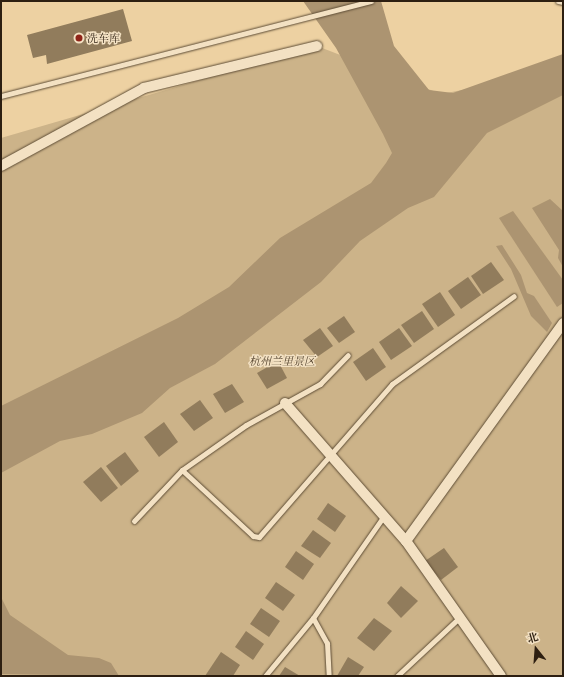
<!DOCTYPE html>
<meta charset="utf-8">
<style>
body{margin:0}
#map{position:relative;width:564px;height:677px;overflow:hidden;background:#edd1a2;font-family:"Libre Caslon Text","Noto Serif SC",serif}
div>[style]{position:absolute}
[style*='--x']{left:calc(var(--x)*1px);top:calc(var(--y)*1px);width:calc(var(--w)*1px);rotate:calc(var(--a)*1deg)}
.green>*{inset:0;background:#ccb389}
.water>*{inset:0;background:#ac9471}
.building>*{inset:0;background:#917c5c}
.roads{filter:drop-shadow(0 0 1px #5d4c35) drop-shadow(0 0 1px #5d4c35)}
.service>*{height:5px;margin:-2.5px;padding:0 2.5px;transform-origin:2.5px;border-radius:2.5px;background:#f3e1c3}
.minor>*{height:10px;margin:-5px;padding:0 5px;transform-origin:5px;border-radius:5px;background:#f3e1c3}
.dots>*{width:11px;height:11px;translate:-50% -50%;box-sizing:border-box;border:2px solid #f3e1c3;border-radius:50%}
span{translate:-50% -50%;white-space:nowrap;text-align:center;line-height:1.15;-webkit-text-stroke:3px #f3e1c3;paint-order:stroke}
.poi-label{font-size:11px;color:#2d1f11}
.left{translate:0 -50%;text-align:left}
.park-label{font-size:11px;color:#55442f;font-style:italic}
.frame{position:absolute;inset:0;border:2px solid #2d1f11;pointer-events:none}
.north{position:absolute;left:516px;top:629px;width:40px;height:40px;-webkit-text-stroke:3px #f3e1c3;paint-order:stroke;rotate:343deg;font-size:11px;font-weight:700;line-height:16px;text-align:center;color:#2d1f11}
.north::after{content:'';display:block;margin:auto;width:14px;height:18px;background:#2d1f11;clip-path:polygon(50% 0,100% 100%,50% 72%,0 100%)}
</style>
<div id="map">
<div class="green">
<i style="clip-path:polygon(317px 46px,441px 94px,563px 71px,563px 676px,1px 676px,1px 138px)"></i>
</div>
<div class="water">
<i style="clip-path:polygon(303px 1px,381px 1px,394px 46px,429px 90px,453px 93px,563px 54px,563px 95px,487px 133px,434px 197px,408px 208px,360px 241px,321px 282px,215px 364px,170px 388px,142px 413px,92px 434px,60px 441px,1px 473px,1px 406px,178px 318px,229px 287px,280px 238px,371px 183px,386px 163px,392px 153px,383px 134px,336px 48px)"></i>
<i style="clip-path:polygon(550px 199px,563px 211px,563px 267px,558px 258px,559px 250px,532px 208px)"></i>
<i style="clip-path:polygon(513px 211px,563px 280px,563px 303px,557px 307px,499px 218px)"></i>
<i style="clip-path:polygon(502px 245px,521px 275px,527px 293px,534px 296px,552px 323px,547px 332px,531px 316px,511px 269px,496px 246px)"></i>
<i style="clip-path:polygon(1px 597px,10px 615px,68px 655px,99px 658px,111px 663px,119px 676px,1px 674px)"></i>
</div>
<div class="building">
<i style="clip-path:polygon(123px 9px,132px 41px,47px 64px,46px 55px,33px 58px,27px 35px)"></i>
<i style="clip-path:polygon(491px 262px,504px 280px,483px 294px,471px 276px)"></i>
<i style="clip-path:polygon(468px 277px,481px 295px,461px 309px,448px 291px)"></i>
<i style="clip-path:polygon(440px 292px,455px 315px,438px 327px,422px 304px)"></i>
<i style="clip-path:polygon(422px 311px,434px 329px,414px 343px,401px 325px)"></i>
<i style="clip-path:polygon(344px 316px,355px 332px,339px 343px,327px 328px)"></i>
<i style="clip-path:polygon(320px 328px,333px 346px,317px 357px,303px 340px)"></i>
<i style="clip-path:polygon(399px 328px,412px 346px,391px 360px,379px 342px)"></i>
<i style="clip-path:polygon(373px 348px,386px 367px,366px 381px,353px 362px)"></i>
<i style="clip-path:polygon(278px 361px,287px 378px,267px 389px,257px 373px)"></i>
<i style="clip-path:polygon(232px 384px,244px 402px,225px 413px,213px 394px)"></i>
<i style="clip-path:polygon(200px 400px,213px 418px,194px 431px,180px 414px)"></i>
<i style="clip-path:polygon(164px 422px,178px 442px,159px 457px,144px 437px)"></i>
<i style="clip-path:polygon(125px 452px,139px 471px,121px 486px,106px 466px)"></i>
<i style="clip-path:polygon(101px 467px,118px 488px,101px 502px,83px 482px)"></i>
<i style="clip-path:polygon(328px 503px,346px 516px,335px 532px,317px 519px)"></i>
<i style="clip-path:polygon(313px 530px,331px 543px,320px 558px,301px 546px)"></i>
<i style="clip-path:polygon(444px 548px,458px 567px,441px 580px,425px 561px)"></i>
<i style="clip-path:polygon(296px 551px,314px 564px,303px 580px,285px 567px)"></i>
<i style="clip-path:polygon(276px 582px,295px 595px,283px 611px,265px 598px)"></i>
<i style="clip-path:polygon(401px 586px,418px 601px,401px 618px,387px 603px)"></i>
<i style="clip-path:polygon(261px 608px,280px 621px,269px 637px,250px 624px)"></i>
<i style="clip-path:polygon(374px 618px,392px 631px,374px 651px,357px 638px)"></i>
<i style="clip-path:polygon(246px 631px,264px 644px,253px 660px,235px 647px)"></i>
<i style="clip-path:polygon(221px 652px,240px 665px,233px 676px,205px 676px)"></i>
<i style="clip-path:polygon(348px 657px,364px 667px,358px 676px,337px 676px)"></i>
<i style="clip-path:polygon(285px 667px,300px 676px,279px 676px)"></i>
</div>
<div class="roads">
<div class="service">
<i style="--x:558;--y:1;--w:5;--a:11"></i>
<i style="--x:1;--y:96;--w:382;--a:-14.4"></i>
<i style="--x:182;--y:470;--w:97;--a:42.9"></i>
<i style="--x:253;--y:536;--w:6;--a:9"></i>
<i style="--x:259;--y:537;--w:203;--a:-49"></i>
<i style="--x:392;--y:384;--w:150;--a:-35.8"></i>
<i style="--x:134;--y:521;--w:70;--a:-46.7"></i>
<i style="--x:182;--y:470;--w:78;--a:-35.1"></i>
<i style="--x:246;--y:425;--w:85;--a:-29"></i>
<i style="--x:320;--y:384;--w:40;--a:-46"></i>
<i style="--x:313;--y:618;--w:29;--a:61"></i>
<i style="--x:327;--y:643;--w:33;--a:87"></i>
<i style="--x:265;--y:676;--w:75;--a:-50.4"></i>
<i style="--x:313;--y:618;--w:124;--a:-55.2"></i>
<i style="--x:397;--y:676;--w:85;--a:-43.1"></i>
</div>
<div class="minor">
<i style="--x:1;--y:166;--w:163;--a:-28.6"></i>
<i style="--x:144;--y:88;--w:178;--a:-13.6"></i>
<i style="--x:285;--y:403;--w:184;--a:48.8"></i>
<i style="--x:406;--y:541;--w:165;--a:54.9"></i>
<i style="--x:406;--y:541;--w:269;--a:-54.2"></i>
</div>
</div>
<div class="dots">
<i style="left:79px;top:38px;background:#8f2418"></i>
</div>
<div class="poi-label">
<span class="left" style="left:87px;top:38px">洗车库</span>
</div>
<div class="park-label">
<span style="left:282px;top:361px">杭州兰里景区</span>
</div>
<div class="frame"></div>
<div class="north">北</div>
</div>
